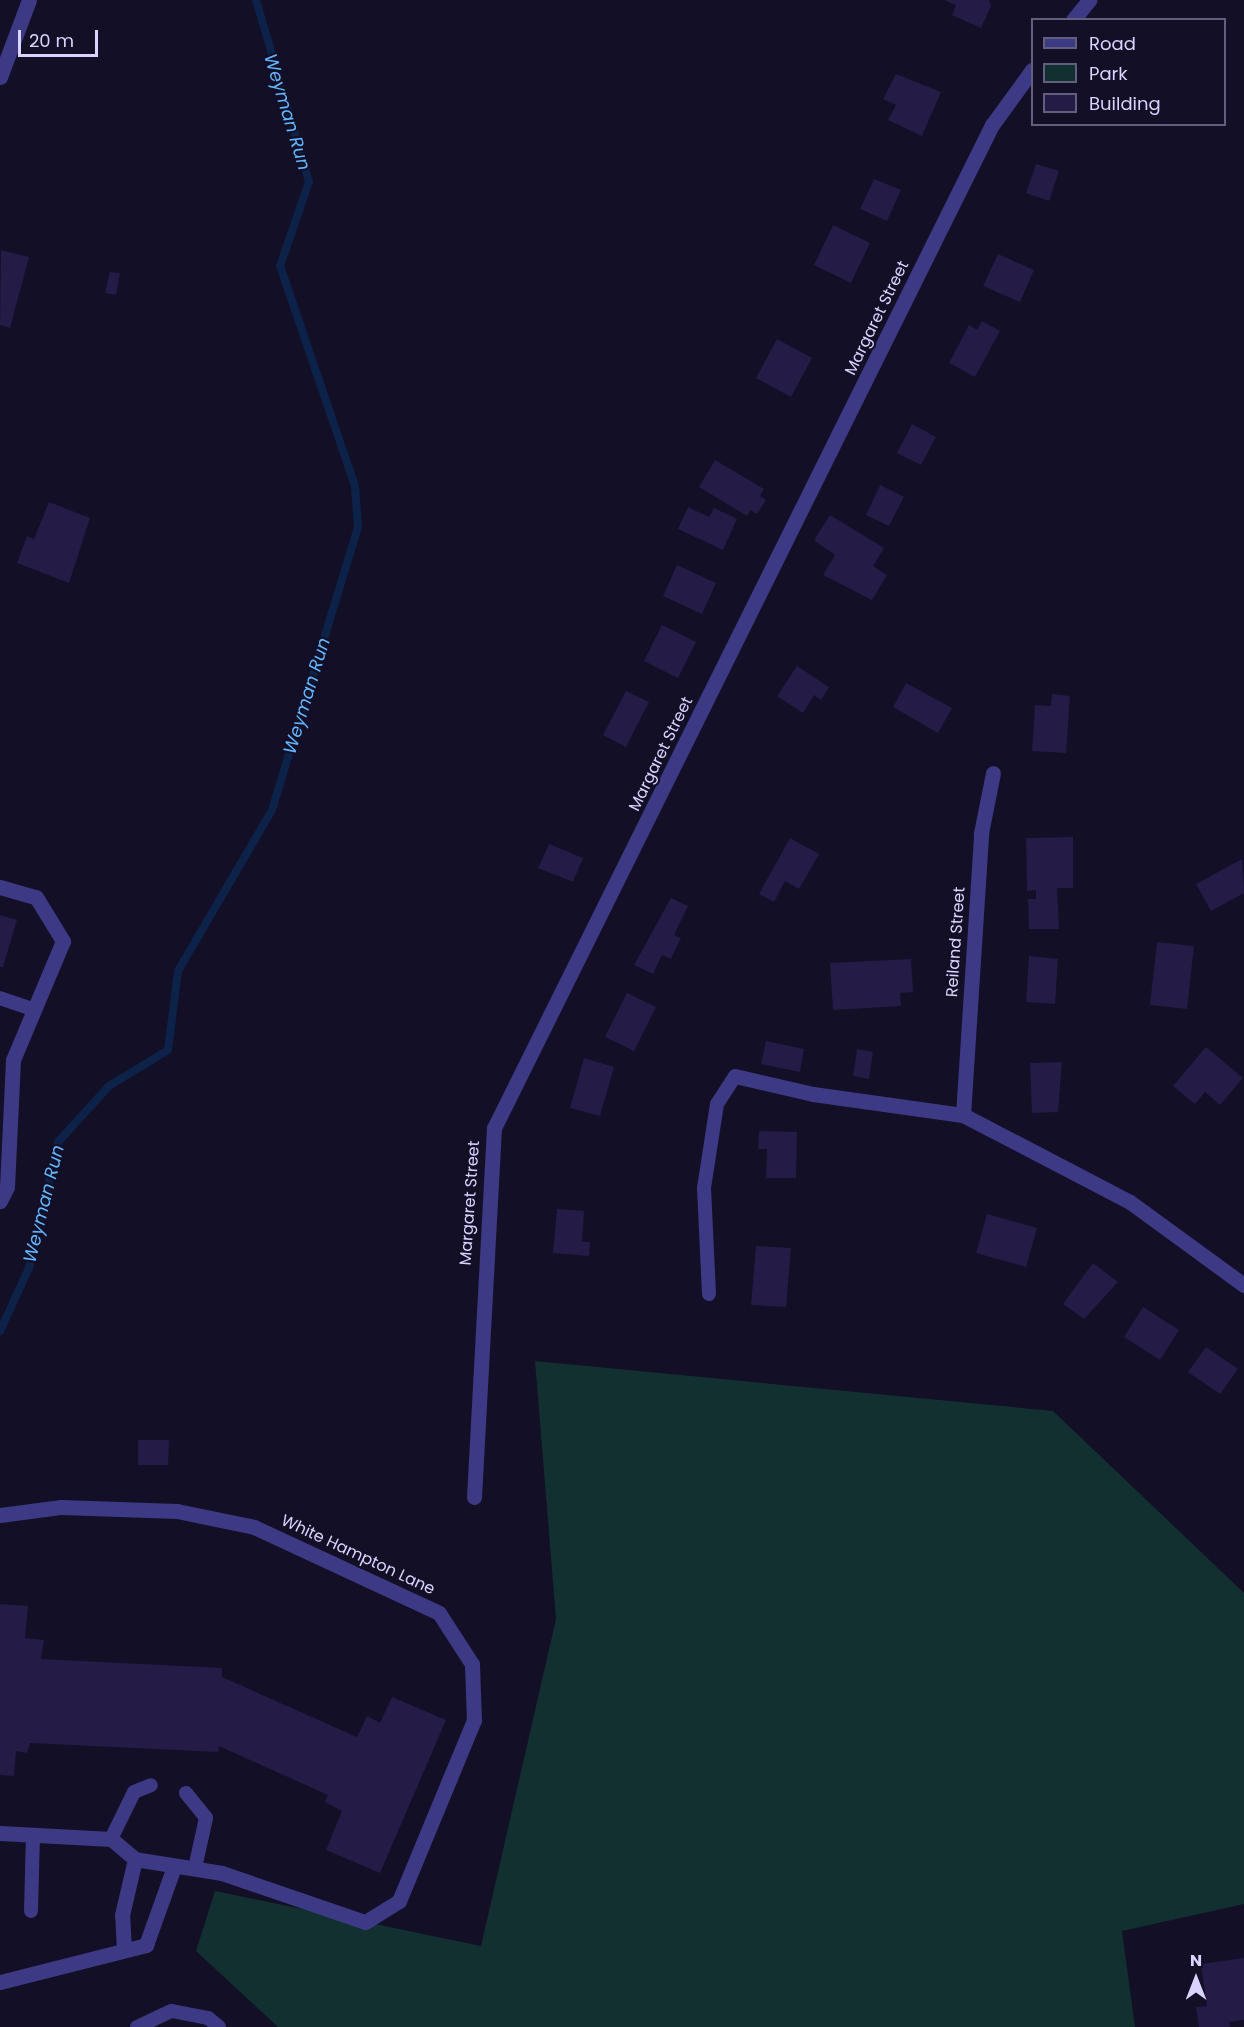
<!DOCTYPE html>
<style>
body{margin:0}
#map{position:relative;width:1244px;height:2027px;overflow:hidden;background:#130f26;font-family:Poppins,sans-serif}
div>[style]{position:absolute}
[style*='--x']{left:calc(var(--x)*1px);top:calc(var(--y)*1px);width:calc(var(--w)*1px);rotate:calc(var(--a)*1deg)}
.green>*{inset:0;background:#12302f}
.stream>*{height:8px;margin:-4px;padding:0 4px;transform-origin:4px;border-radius:4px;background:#0c2248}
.building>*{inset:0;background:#241b47}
.service>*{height:14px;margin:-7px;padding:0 7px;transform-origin:7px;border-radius:7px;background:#3d3a85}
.minor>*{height:15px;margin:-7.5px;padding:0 7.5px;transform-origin:7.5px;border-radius:7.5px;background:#3d3a85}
.tertiary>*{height:15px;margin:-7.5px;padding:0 7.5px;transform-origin:7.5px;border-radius:7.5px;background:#3d3a85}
span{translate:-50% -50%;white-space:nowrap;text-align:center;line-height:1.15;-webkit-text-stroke:4.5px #130f26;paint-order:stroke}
.street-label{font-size:16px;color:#d9d4ff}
.water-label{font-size:18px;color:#62b6ff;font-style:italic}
.legend{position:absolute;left:1031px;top:18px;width:195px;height:108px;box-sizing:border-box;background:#130f26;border:2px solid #625e7d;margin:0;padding:8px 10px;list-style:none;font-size:18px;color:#d9d4ff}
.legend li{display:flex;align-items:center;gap:12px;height:30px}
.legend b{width:30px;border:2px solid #625e7d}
.north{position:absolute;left:1166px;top:1949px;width:60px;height:60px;-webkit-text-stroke:4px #130f26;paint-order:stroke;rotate:0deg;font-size:16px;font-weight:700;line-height:24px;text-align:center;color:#d9d4ff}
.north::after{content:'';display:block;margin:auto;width:21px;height:27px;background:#d9d4ff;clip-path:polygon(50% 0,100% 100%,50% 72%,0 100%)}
.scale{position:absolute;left:18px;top:30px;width:80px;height:27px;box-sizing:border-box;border:3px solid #d9d4ff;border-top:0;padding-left:8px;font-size:18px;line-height:21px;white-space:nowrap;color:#d9d4ff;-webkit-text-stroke:4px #130f26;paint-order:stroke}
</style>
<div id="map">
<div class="green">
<i style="clip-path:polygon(535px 1361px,1053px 1411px,1244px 1593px,1244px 1904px,1122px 1931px,1135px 2027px,278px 2027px,196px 1951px,215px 1891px,481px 1946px,556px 1619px)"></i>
</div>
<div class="stream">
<i style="--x:0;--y:1331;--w:69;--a:-65.3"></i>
<i style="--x:29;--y:1268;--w:129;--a:-77"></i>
<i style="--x:58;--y:1142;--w:76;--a:-47.7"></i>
<i style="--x:109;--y:1086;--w:69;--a:-31.4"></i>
<i style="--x:168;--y:1050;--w:80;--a:-82.8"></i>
<i style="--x:178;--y:971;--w:186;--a:-59.7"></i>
<i style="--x:272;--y:810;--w:296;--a:-73.1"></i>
<i style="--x:358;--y:527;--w:41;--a:-94.2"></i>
<i style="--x:355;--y:486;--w:232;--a:-108.8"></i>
<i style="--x:280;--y:266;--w:89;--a:-71"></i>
<i style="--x:309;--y:182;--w:190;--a:-106.2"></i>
</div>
<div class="building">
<i style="clip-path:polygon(944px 0,989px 0,991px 6px,981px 28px,952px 15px,956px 5px)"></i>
<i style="clip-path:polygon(896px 74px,941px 92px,922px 136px,888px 120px,896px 105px,883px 99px)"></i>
<i style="clip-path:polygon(1036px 164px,1059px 171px,1049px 201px,1026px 193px)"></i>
<i style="clip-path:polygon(874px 179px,901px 190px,887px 221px,860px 209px)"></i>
<i style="clip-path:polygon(833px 225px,870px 243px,851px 283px,814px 265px)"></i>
<i style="clip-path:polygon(1px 250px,29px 257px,10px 328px,0 325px)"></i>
<i style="clip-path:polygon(998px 254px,1034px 270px,1020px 302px,983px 286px)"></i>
<i style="clip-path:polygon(110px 272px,120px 273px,116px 295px,105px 293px)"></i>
<i style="clip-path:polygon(982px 321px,1000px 331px,975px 377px,949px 363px,969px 325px,977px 330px)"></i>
<i style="clip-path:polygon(777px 339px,812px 358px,791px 397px,756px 378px)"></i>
<i style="clip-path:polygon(912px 424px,936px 437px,921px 465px,897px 453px)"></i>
<i style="clip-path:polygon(715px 460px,764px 489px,760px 496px,766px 500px,757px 514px,750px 510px,747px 516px,699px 487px)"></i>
<i style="clip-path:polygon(880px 485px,904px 497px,889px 526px,866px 515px)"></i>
<i style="clip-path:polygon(49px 502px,90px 518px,69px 583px,17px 563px,27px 536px,34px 539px)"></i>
<i style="clip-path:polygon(688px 507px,709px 517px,714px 508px,737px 519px,723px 550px,678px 529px)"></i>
<i style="clip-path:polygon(830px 515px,884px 548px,873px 566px,887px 575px,872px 600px,823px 575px,835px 555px,814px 540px)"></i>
<i style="clip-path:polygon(677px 565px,716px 583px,702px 614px,663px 596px)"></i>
<i style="clip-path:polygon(662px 625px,696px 642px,678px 678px,644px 661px)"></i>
<i style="clip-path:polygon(797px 666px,829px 687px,821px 700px,814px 695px,803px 713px,777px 696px)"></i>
<i style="clip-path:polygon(906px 683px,952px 708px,938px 733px,893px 707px)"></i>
<i style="clip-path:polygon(626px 691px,649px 702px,626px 747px,603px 735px)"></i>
<i style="clip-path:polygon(1052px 694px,1070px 696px,1066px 753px,1032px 751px,1035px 705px,1051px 706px)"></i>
<i style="clip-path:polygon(1073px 837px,1073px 888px,1057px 888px,1059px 929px,1029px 929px,1028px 899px,1036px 899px,1036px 890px,1027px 891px,1026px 838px)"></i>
<i style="clip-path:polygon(790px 838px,819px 854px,799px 889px,785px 881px,774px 902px,759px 894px)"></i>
<i style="clip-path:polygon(549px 844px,583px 858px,573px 882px,538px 868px)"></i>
<i style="clip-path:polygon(1242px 859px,1244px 893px,1211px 911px,1196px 884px)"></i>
<i style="clip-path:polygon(671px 898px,688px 906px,674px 935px,681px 938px,671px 959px,662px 955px,653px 974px,634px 965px)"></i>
<i style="clip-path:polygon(0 915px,17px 920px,3px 967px,0 967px)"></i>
<i style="clip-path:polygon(1157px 942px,1194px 946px,1187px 1009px,1150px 1005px)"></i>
<i style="clip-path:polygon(1029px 956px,1058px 959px,1055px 1004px,1026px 1002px)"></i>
<i style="clip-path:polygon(911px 959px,913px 992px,900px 993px,901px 1006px,833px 1010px,830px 963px)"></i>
<i style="clip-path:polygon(627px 993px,656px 1007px,634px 1051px,605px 1037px)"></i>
<i style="clip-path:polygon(766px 1041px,804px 1049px,800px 1072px,761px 1064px)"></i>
<i style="clip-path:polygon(1206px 1047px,1243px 1078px,1220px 1105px,1205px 1092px,1195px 1104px,1173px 1086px)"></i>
<i style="clip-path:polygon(857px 1049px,873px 1052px,869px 1079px,853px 1076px)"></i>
<i style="clip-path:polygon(584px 1058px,614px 1067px,600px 1116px,570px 1108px)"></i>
<i style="clip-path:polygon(1062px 1062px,1058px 1112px,1032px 1113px,1030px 1063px)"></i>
<i style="clip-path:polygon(759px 1131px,797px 1132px,796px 1178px,766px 1178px,767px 1149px,758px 1149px)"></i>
<i style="clip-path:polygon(557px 1209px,584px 1211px,582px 1242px,590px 1242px,589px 1256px,553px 1253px)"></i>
<i style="clip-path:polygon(987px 1214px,1037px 1228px,1026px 1267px,976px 1253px)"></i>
<i style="clip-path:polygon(756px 1246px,791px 1248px,786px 1307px,751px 1305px)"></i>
<i style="clip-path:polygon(1093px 1263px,1118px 1282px,1084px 1319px,1063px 1304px)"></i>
<i style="clip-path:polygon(1143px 1307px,1179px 1330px,1160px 1360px,1124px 1337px)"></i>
<i style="clip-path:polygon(1206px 1347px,1238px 1369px,1220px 1394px,1188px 1372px)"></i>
<i style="clip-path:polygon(138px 1440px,169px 1440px,168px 1465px,138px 1465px)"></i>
<i style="clip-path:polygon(0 1604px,28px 1606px,25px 1638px,44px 1640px,41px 1659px,222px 1668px,222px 1677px,357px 1737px,367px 1716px,380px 1723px,392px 1697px,446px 1720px,380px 1873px,326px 1850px,342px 1811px,325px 1802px,328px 1795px,219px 1746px,218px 1752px,30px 1743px,27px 1753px,16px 1751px,14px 1776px,0 1775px)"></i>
<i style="clip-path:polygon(1244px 1958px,1244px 2020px,1229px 2022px,1230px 2027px,1199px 2027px,1196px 2007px,1207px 2006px,1201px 1964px)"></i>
</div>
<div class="service">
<i style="--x:0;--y:998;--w:36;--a:19"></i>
<i style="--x:709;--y:1294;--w:106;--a:-92.7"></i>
<i style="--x:704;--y:1188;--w:85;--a:-81.2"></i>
<i style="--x:717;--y:1104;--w:33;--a:-57"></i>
<i style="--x:186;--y:1793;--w:32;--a:51"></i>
<i style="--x:206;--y:1818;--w:51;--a:102.4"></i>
<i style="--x:111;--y:1839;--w:52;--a:-63.9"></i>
<i style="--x:134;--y:1792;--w:18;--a:-22"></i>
<i style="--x:31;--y:1911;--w:76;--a:-88.5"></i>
<i style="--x:137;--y:2027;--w:38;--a:-25"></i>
<i style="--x:172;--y:2011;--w:37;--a:11"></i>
<i style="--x:208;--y:2018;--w:14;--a:39"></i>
</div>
<div class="minor">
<i style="--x:1073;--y:20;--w:26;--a:-51"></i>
<i style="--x:0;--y:887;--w:37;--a:16"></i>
<i style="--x:36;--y:897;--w:52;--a:58.5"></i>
<i style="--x:63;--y:941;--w:129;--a:112.8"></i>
<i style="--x:13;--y:1060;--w:127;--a:92.7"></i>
<i style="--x:7;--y:1187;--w:16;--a:117"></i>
<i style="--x:735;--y:1076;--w:80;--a:13"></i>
<i style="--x:813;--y:1094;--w:151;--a:8"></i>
<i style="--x:963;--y:1115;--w:188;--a:27.5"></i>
<i style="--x:1130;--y:1202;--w:141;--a:36.1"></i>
<i style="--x:963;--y:1115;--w:283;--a:-86.3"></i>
<i style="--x:981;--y:833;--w:61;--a:-78.7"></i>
<i style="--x:474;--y:1497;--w:370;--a:-86.9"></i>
<i style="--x:494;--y:1128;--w:1120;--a:-63.6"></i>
<i style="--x:992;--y:125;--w:68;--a:-54"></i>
<i style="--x:0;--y:1515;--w:62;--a:-7.5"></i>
<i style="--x:61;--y:1507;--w:116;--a:2"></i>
<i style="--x:177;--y:1511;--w:79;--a:11.7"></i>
<i style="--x:254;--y:1527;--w:204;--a:24.9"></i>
<i style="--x:439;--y:1613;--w:61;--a:57.1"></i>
<i style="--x:472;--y:1664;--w:56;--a:88"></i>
<i style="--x:474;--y:1720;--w:196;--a:112.5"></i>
<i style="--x:399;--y:1901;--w:40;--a:148"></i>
<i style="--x:365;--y:1922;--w:151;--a:-161.1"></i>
<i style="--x:222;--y:1873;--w:88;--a:-170.9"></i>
<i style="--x:135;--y:1859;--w:31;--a:-140"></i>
<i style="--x:111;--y:1839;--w:111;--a:-176.9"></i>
<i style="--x:124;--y:1950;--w:35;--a:-93"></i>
<i style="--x:122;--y:1915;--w:57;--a:-76.9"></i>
<i style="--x:0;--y:1982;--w:151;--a:-14.2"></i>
<i style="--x:146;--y:1945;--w:83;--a:-70.3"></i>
</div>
<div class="tertiary">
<i style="--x:0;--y:77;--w:82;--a:-69.4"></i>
</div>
<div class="street-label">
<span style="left:877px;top:318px;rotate:-64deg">Margaret Street</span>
<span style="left:661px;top:754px;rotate:-64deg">Margaret Street</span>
<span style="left:956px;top:942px;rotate:-86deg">Reiland Street</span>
<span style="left:470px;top:1203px;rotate:-86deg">Margaret Street</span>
<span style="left:358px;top:1555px;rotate:25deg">White Hampton Lane</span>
</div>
<div class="water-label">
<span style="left:287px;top:112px;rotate:73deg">Weyman Run</span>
<span style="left:307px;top:696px;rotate:-73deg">Weyman Run</span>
<span style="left:44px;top:1204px;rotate:-76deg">Weyman Run</span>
</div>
<ul class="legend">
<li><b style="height:8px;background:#3d3a85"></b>Road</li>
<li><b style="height:16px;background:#12302f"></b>Park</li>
<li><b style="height:16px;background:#241b47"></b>Building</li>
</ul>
<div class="north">N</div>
<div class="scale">20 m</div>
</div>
